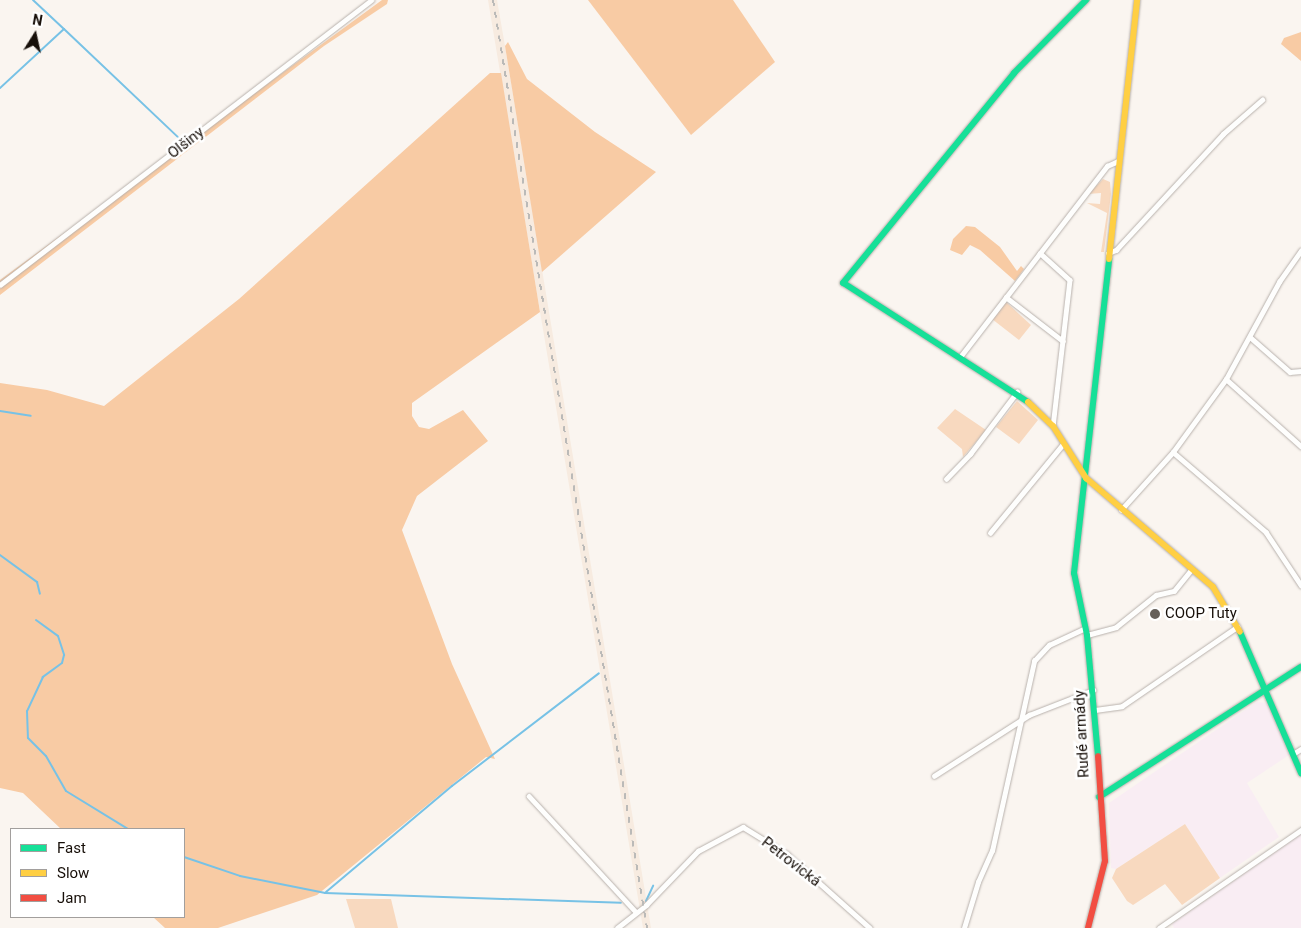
<!DOCTYPE html>
<meta charset="utf-8">
<style>
body{margin:0}
#map{position:relative;width:1301px;height:928px;overflow:hidden;background:#faf5f0;font-family:Roboto,sans-serif}
div>[style]{position:absolute}
[style*='--x']{left:calc(var(--x)*1px);top:calc(var(--y)*1px);width:calc(var(--w)*1px);rotate:calc(var(--a)*1deg)}
.commercial>*{inset:0;background:#f9edf3}
.built>*{inset:0;background:#f7ebe0}
.green>*{inset:0;background:#f8d9bf}
.forest>*{inset:0;background:#f8cba4}
.stream>*{height:2px;margin:-1px;padding:0 1px;transform-origin:1px;border-radius:1px;background:#77c2e6}
.roads{filter:drop-shadow(0 0 1px #b8b1ac) drop-shadow(0 0 1px #b8b1ac)}
.street>*{height:4.5px;margin:-2.25px;padding:0 2.25px;transform-origin:2.25px;border-radius:2.25px;background:#fefefd}
.fast>*{height:6px;margin:-3px;padding:0 3px;transform-origin:3px;border-radius:3px;background:#16e098}
.slow>*{height:6px;margin:-3px;padding:0 3px;transform-origin:3px;border-radius:3px;background:#ffcf43}
.jam>*{height:6px;margin:-3px;padding:0 3px;transform-origin:3px;border-radius:3px;background:#f24e42}
.rail>*{height:2px;margin-top:-1px;transform-origin:0;background:repeating-linear-gradient(90deg,#bbbab8 0 6px,transparent 0 12px)}
.dots>*{width:14px;height:14px;translate:-50% -50%;box-sizing:border-box;border:2px solid #fff;border-radius:50%}
span{translate:-50% -50%;white-space:nowrap;text-align:center;line-height:1.15;-webkit-text-stroke:5px #fff;paint-order:stroke}
.street-label{font-size:15px;color:#170f09}
.poi-label{font-size:15px;color:#170f09}
.left{translate:0 -50%;text-align:left}
.legend{position:absolute;left:10px;top:828px;width:175px;height:90px;box-sizing:border-box;background:#fff;border:1px solid #a29f9d;margin:0;padding:6px 9px;list-style:none;font-size:15px;color:#170f09}
.legend li{display:flex;align-items:center;gap:10px;height:25px}
.legend b{width:25px;border:1px solid #a29f9d}
.north{position:absolute;left:10px;top:10px;width:50px;height:50px;-webkit-text-stroke:4px #fff;paint-order:stroke;rotate:10deg;font-size:14px;font-weight:700;line-height:20px;text-align:center;color:#170f09}
.north::after{content:'';display:block;margin:auto;width:18px;height:22px;background:#170f09;clip-path:polygon(50% 0,100% 100%,50% 72%,0 100%)}
</style>
<div id="map">
<div class="commercial">
<i style="clip-path:polygon(1257px 702px,1267px 703px,1289px 755px,1247px 783px,1279px 837px,1220px 878px,1185px 824px,1116px 869px,1111px 868px,1109px 803px)"></i>
<i style="clip-path:polygon(1301px 834px,1301px 928px,1174px 928px,1172px 924px)"></i>
</div>
<div class="built">
<i style="clip-path:polygon(488px 0,497px 0,505px 46px,651px 928px,643px 928px)"></i>
</div>
<div class="green">
<i style="clip-path:polygon(1103px 179px,1110px 182px,1111px 194px,1104px 252px,1101px 252px,1107px 213px,1087px 203px,1100px 204px,1101px 193px,1088px 194px)"></i>
<i style="clip-path:polygon(1006px 302px,1031px 325px,1019px 340px,992px 319px)"></i>
<i style="clip-path:polygon(1017px 401px,1038px 420px,1019px 444px,996px 427px)"></i>
<i style="clip-path:polygon(955px 409px,986px 430px,963px 457px,962px 449px,937px 428px)"></i>
<i style="clip-path:polygon(1185px 824px,1220px 878px,1182px 905px,1165px 884px,1133px 905px,1127px 901px,1112px 878px,1116px 869px)"></i>
<i style="clip-path:polygon(346px 899px,391px 899px,398px 928px,355px 928px)"></i>
</div>
<div class="forest">
<i style="clip-path:polygon(382px 0,388px 0,387px 4px,324px 46px,0 295px,0 280px)"></i>
<i style="clip-path:polygon(588px 0,733px 0,775px 62px,691px 135px)"></i>
<i style="clip-path:polygon(1301px 32px,1301px 61px,1281px 44px,1284px 38px)"></i>
<i style="clip-path:polygon(508px 42px,527px 79px,595px 132px,656px 172px,542px 272px,505px 46px)"></i>
<i style="clip-path:polygon(490px 73px,501px 73px,540px 312px,412px 403px,412px 416px,419px 427px,429px 429px,463px 410px,488px 441px,417px 496px,402px 530px,452px 664px,495px 759px,486px 757px,317px 895px,218px 928px,165px 928px,153px 917px,184px 917px,184px 829px,61px 829px,23px 793px,0 788px,0 383px,47px 390px,104px 406px,239px 299px)"></i>
<i style="clip-path:polygon(966px 226px,975px 227px,1000px 247px,1017px 271px,1021px 266px,1024px 269px,1015px 281px,980px 250px,970px 245px,962px 255px,950px 250px,953px 239px)"></i>
</div>
<div class="stream">
<i style="--x:33;--y:0;--w:42;--a:43.1"></i>
<i style="--x:0;--y:88;--w:87;--a:-42.7"></i>
<i style="--x:64;--y:29;--w:160;--a:43.5"></i>
<i style="--x:0;--y:411;--w:31;--a:9"></i>
<i style="--x:0;--y:555;--w:46;--a:36.1"></i>
<i style="--x:37;--y:582;--w:12;--a:76"></i>
<i style="--x:36;--y:620;--w:27;--a:36"></i>
<i style="--x:58;--y:636;--w:20;--a:72"></i>
<i style="--x:64;--y:655;--w:8;--a:104"></i>
<i style="--x:62;--y:663;--w:24;--a:144"></i>
<i style="--x:43;--y:677;--w:38;--a:115"></i>
<i style="--x:27;--y:711;--w:27;--a:88"></i>
<i style="--x:28;--y:738;--w:25;--a:45"></i>
<i style="--x:46;--y:756;--w:40;--a:60.3"></i>
<i style="--x:66;--y:791;--w:73;--a:31.5"></i>
<i style="--x:184;--y:857;--w:59;--a:18.7"></i>
<i style="--x:240;--y:876;--w:87;--a:11.3"></i>
<i style="--x:325;--y:893;--w:296;--a:1.9"></i>
<i style="--x:326;--y:892;--w:165;--a:-40.1"></i>
<i style="--x:452;--y:786;--w:185;--a:-37.5"></i>
<i style="--x:646;--y:901;--w:17;--a:-65"></i>
</div>
<div class="roads">
<div class="street">
<i style="--x:1040;--y:253;--w:40;--a:42"></i>
<i style="--x:1070;--y:280;--w:147;--a:96.6"></i>
<i style="--x:1108;--y:253;--w:9;--a:-21"></i>
<i style="--x:1116;--y:250;--w:158;--a:-47.3"></i>
<i style="--x:1223;--y:134;--w:52;--a:-41.1"></i>
<i style="--x:0;--y:285;--w:468;--a:-37.5"></i>
<i style="--x:1006;--y:297;--w:72;--a:37.7"></i>
<i style="--x:1250;--y:337;--w:53;--a:41.2"></i>
<i style="--x:1290;--y:372;--w:11;--a:-5"></i>
<i style="--x:960;--y:357;--w:241;--a:-52.4"></i>
<i style="--x:1107;--y:166;--w:12;--a:-24"></i>
<i style="--x:1226;--y:379;--w:101;--a:41.8"></i>
<i style="--x:1173;--y:452;--w:123;--a:40.7"></i>
<i style="--x:1266;--y:532;--w:64;--a:56.6"></i>
<i style="--x:946;--y:479;--w:35;--a:-46"></i>
<i style="--x:970;--y:454;--w:78;--a:-52.8"></i>
<i style="--x:1121;--y:510;--w:78;--a:-48.1"></i>
<i style="--x:1173;--y:452;--w:90;--a:-54"></i>
<i style="--x:1226;--y:379;--w:111;--a:-61.3"></i>
<i style="--x:1279;--y:282;--w:38;--a:-55"></i>
<i style="--x:990;--y:533;--w:115;--a:-50.6"></i>
<i style="--x:1087;--y:635;--w:30;--a:-15"></i>
<i style="--x:1116;--y:627;--w:51;--a:-38.7"></i>
<i style="--x:1156;--y:595;--w:18;--a:-13"></i>
<i style="--x:1174;--y:591;--w:28;--a:-51"></i>
<i style="--x:1095;--y:710;--w:27;--a:-8"></i>
<i style="--x:1122;--y:706;--w:140;--a:-34.5"></i>
<i style="--x:1293;--y:754;--w:9;--a:-32"></i>
<i style="--x:934;--y:776;--w:113;--a:-32.7"></i>
<i style="--x:1029;--y:715;--w:69;--a:-21.3"></i>
<i style="--x:529;--y:796;--w:158;--a:47.3"></i>
<i style="--x:617;--y:928;--w:37;--a:-38"></i>
<i style="--x:646;--y:905;--w:75;--a:-46.1"></i>
<i style="--x:698;--y:851;--w:51;--a:-28.1"></i>
<i style="--x:743;--y:827;--w:52;--a:31.5"></i>
<i style="--x:787;--y:854;--w:111;--a:41.7"></i>
<i style="--x:964;--y:928;--w:48;--a:-73.1"></i>
<i style="--x:978;--y:882;--w:34;--a:-66"></i>
<i style="--x:992;--y:851;--w:195;--a:-77.5"></i>
<i style="--x:1034;--y:661;--w:22;--a:-47"></i>
<i style="--x:1049;--y:645;--w:38;--a:-25"></i>
<i style="--x:1159;--y:928;--w:173;--a:-34.6"></i>
</div>
<div class="fast">
<i style="--x:1028;--y:402;--w:220;--a:-147.2"></i>
<i style="--x:843;--y:283;--w:271;--a:-50.8"></i>
<i style="--x:1014;--y:73;--w:103;--a:-45.4"></i>
<i style="--x:1240;--y:632;--w:154;--a:66.6"></i>
<i style="--x:1098;--y:756;--w:121;--a:-95.2"></i>
<i style="--x:1087;--y:635;--w:63;--a:-101.8"></i>
<i style="--x:1074;--y:573;--w:316;--a:-83.6"></i>
<i style="--x:1099;--y:797;--w:240;--a:-32.8"></i>
</div>
<div class="slow">
<i style="--x:1109;--y:259;--w:261;--a:-83.8"></i>
<i style="--x:1028;--y:402;--w:35;--a:44"></i>
<i style="--x:1053;--y:426;--w:62;--a:57.6"></i>
<i style="--x:1086;--y:478;--w:167;--a:40.6"></i>
<i style="--x:1213;--y:587;--w:52;--a:59"></i>
</div>
<div class="jam">
<i style="--x:1088;--y:928;--w:69;--a:-75.8"></i>
<i style="--x:1105;--y:861;--w:105;--a:-93.8"></i>
</div>
</div>
<div class="rail">
<i style="--x:493;--y:0;--w:941;--a:80.58"></i>
</div>
<div class="dots">
<i style="left:1155px;top:614px;background:#66605a"></i>
</div>
<div class="street-label">
<span style="left:186px;top:143px;rotate:-38deg">Olšiny</span>
<span style="left:1082px;top:734px;rotate:-93deg">Rudé armády</span>
<span style="left:791px;top:862px;rotate:38deg">Petrovická</span>
</div>
<div class="poi-label">
<span class="left" style="left:1165px;top:614px">COOP Tuty</span>
</div>
<ul class="legend">
<li><b style="height:6px;background:#16e098"></b>Fast</li>
<li><b style="height:6px;background:#ffcf43"></b>Slow</li>
<li><b style="height:6px;background:#f24e42"></b>Jam</li>
</ul>
<div class="north">N</div>
</div>
